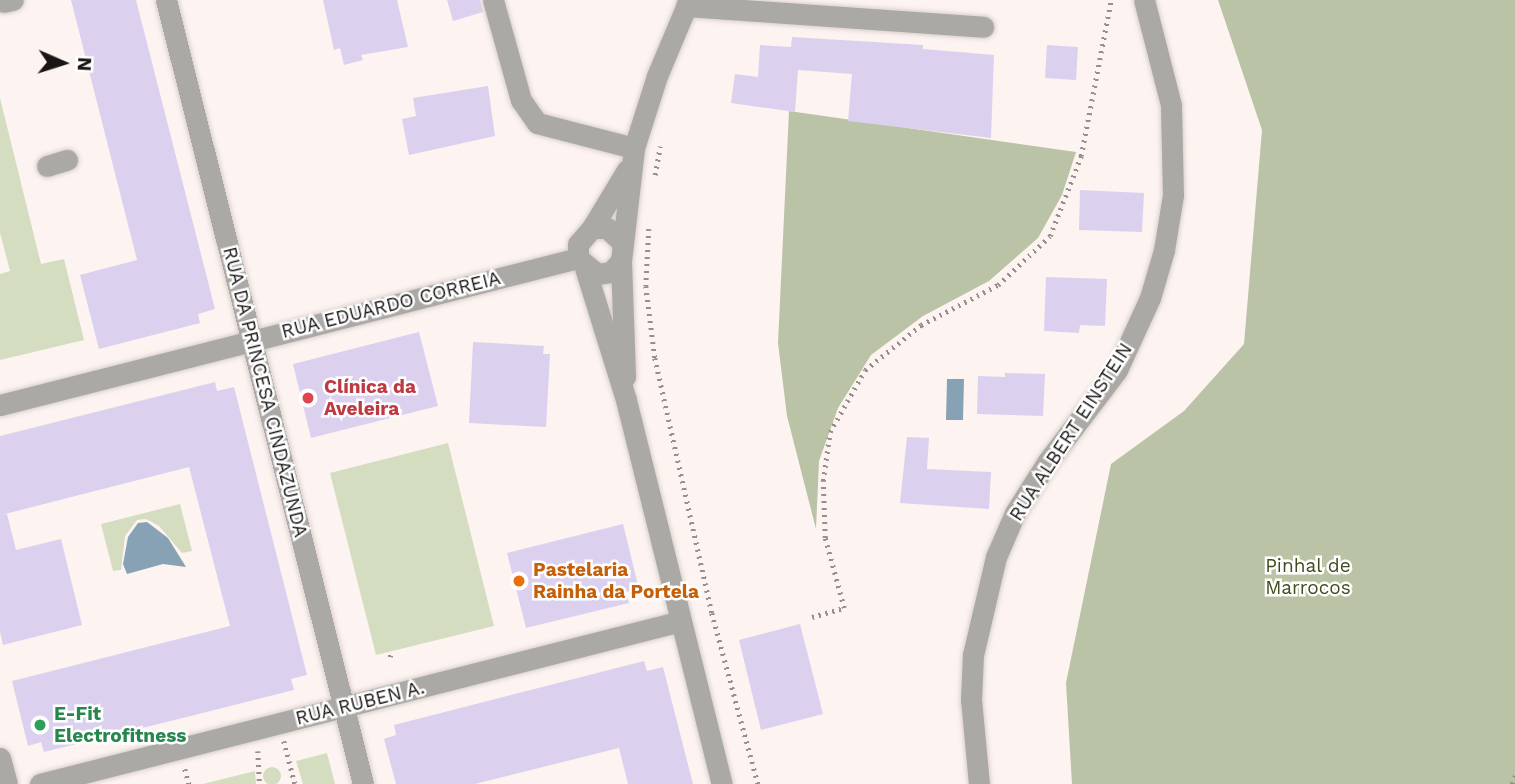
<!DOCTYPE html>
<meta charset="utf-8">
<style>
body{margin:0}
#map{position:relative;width:1515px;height:784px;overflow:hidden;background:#fdf3f0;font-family:"Work Sans",sans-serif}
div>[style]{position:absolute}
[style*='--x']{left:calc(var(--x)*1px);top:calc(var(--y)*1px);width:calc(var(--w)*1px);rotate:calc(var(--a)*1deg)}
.green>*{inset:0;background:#d5ddc1}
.round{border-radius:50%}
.forest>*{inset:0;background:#bbc3a6}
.water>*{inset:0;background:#87a2b5}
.building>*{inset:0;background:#dbd1ef}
.path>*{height:4.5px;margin-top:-2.25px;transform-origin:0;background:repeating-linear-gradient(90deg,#968f8d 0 2px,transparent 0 7px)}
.roads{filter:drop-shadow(0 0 2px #d9d0cd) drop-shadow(0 0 2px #d9d0cd)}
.minor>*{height:21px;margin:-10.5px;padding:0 10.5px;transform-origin:10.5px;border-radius:10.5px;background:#aaa9a6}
.dots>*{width:19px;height:19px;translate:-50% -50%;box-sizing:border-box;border:4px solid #fff;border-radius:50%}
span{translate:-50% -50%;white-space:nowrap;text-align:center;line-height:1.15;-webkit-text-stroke:5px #fff;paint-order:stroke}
.street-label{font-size:19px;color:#191615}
.health-label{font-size:19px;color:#be3a42;font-weight:700}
.left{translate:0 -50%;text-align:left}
.park-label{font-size:19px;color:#424c1c}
.food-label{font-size:19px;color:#c56008;font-weight:700}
.leisure-label{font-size:19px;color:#27864d;font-weight:700}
.north{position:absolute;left:28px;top:28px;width:70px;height:70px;-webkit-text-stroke:5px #fff;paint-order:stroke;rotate:93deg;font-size:19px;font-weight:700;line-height:28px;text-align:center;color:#191615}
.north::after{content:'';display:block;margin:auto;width:24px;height:32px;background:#191615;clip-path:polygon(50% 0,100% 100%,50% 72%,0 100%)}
</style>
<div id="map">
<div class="green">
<i style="clip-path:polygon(0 98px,41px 264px,64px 259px,84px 340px,0 360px,0 274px,10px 271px,0 233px)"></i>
<i style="clip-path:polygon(448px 443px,494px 626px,376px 655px,330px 473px)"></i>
<i style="clip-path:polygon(180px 504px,192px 551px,182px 553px,159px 526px,146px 519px,137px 520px,125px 536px,121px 570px,113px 571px,101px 524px)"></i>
<i style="clip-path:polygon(327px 753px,335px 784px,303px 784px,296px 761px)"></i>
<i class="round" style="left:263px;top:767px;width:18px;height:18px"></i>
<i style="clip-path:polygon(255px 771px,256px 784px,203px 784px)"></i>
</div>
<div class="forest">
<i style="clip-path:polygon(1218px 0,1515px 0,1515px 784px,1072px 784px,1066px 683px,1111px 464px,1184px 411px,1244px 344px,1262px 130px)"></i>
<i style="clip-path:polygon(789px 111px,1076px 152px,1062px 195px,1038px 238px,989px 281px,923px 316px,871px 355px,838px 408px,819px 461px,816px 529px,787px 416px,778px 343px)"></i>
</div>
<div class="water">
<i style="clip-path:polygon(947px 379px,964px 379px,963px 420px,946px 420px)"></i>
<i style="clip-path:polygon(147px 522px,168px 538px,186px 567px,163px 564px,127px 574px,123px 564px,128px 537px,138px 523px)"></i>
</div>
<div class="building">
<i style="clip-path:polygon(71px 0,136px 0,215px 309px,198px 314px,200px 323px,99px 349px,80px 275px,137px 260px)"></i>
<i style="clip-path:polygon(323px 0,397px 0,408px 47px,361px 55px,363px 60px,344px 65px,340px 48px,334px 50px)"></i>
<i style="clip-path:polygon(447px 0,480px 0,483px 12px,453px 21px)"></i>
<i style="clip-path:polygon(792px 37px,923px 45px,923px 49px,994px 55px,991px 138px,848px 121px,852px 74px,798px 70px,795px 112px,731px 103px,735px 74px,758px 77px,760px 45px,791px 47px)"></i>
<i style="clip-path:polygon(1047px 45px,1078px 47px,1076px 80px,1045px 78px)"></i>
<i style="clip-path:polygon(488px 86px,495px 136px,409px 155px,402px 119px,416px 116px,413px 98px)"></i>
<i style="clip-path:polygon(1080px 190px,1144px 193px,1142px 232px,1079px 230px)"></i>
<i style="clip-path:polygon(1046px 277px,1107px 279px,1105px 326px,1080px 325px,1079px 333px,1044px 331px)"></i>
<i style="clip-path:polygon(419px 332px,438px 406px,311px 438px,293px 364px)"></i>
<i style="clip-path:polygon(473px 342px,544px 346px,543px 354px,550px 354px,546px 427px,469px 423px)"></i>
<i style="clip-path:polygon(1005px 373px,1045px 374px,1043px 416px,977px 414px,978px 376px,1005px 377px)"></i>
<i style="clip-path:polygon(215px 382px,217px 391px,234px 387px,307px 675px,291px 679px,294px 690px,191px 716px,44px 752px,41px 742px,28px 746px,12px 681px,230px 626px,189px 467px,1px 515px,7px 514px,16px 550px,61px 539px,82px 625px,3px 645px,0 632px,0 436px)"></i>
<i style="clip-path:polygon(907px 437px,929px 438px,927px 469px,991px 472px,989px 509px,900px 503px)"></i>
<i style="clip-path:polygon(623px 524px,639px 589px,626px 592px,629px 603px,526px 628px,507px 553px)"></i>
<i style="clip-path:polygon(800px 624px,823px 714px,761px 730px,739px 640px)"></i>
<i style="clip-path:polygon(644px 661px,647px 671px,663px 667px,693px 784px,628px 784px,619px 748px,475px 784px,396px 784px,384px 739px,396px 735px,394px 725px)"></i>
</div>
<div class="path">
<i style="--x:655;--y:175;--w:29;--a:-80"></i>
<i style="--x:649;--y:229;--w:57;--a:93"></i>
<i style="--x:646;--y:286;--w:73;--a:82.9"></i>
<i style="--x:655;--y:358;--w:261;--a:77.4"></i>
<i style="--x:712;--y:613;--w:177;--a:74.9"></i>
<i style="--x:812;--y:617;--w:33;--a:-16"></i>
<i style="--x:844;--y:608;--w:73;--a:-105.2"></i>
<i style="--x:825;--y:538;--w:57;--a:-92"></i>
<i style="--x:823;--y:481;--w:49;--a:-81.9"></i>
<i style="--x:830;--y:432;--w:71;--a:-60.6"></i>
<i style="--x:865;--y:370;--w:72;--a:-38.8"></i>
<i style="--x:921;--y:325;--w:87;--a:-27.5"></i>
<i style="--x:998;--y:285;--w:71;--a:-43.3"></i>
<i style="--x:1050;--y:236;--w:86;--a:-68.8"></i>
<i style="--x:1081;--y:156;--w:159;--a:-79.1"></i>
<i style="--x:390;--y:657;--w:5;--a:-79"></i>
<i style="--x:284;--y:741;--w:44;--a:75.7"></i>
<i style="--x:258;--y:751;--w:33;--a:87"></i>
<i style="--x:185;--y:769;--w:16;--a:75"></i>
<i style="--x:1512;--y:784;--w:9;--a:-69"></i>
</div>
<div class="roads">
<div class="minor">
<i style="--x:166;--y:0;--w:808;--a:75.89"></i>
<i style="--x:493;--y:0;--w:104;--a:74.4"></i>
<i style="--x:521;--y:100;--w:28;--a:55"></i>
<i style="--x:537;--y:123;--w:100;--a:14.5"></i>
<i style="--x:4;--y:2;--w:9;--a:-13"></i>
<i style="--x:686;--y:6;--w:298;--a:4"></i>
<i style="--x:47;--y:166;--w:21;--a:-17"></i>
<i style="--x:592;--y:228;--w:68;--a:-58.9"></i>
<i style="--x:623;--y:243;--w:22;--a:-137"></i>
<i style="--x:607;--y:228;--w:15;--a:180"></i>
<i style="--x:592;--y:228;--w:21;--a:131"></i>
<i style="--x:578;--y:244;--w:14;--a:90"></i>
<i style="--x:578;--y:258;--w:25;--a:40"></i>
<i style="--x:597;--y:274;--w:14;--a:-8"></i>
<i style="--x:611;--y:272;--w:15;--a:-48"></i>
<i style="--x:621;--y:261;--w:114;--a:-83.4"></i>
<i style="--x:634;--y:148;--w:76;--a:-72.3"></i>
<i style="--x:657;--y:76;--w:82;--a:-67.2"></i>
<i style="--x:621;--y:261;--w:116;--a:88"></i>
<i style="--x:585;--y:268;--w:138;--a:72.7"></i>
<i style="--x:626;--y:400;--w:396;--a:76"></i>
<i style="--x:0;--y:405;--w:596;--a:-14.27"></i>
<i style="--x:0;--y:758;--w:27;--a:75"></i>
<i style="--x:40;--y:784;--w:661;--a:-14.27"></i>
<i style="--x:979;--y:784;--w:84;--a:-95.4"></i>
<i style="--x:971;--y:700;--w:45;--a:-87.5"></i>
<i style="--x:973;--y:655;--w:101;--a:-76.8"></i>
<i style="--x:996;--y:557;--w:48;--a:-66.6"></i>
<i style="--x:1015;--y:513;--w:62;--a:-57.6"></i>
<i style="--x:1048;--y:461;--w:114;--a:-52.8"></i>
<i style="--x:1117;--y:370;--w:79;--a:-65.4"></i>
<i style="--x:1150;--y:298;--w:50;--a:-73.7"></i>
<i style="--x:1164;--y:250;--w:56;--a:-80.7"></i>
<i style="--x:1173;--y:195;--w:90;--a:-91.3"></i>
<i style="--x:1171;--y:105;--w:108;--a:-104.4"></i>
</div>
</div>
<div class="dots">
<i style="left:308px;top:398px;background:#e0444e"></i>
<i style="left:519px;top:581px;background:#e8710a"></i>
<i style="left:40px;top:725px;background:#2e9e5b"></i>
</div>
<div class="street-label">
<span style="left:391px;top:305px;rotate:-14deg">RUA EDUARDO CORREIA</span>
<span style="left:265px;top:392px;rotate:76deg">RUA DA PRINCESA CINDAZUNDA</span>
<span style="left:1071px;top:432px;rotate:-57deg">RUA ALBERT EINSTEIN</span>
<span style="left:360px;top:703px;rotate:-14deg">RUA RUBEN A.</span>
</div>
<div class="health-label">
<span class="left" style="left:324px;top:398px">Clínica da<br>Aveleira</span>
</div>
<div class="park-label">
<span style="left:1308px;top:577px">Pinhal de<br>Marrocos</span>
</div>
<div class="food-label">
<span class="left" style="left:533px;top:581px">Pastelaria<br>Rainha da Portela</span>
</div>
<div class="leisure-label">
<span class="left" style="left:54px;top:725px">E-Fit<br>Electrofitness</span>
</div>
<div class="north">N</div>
</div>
